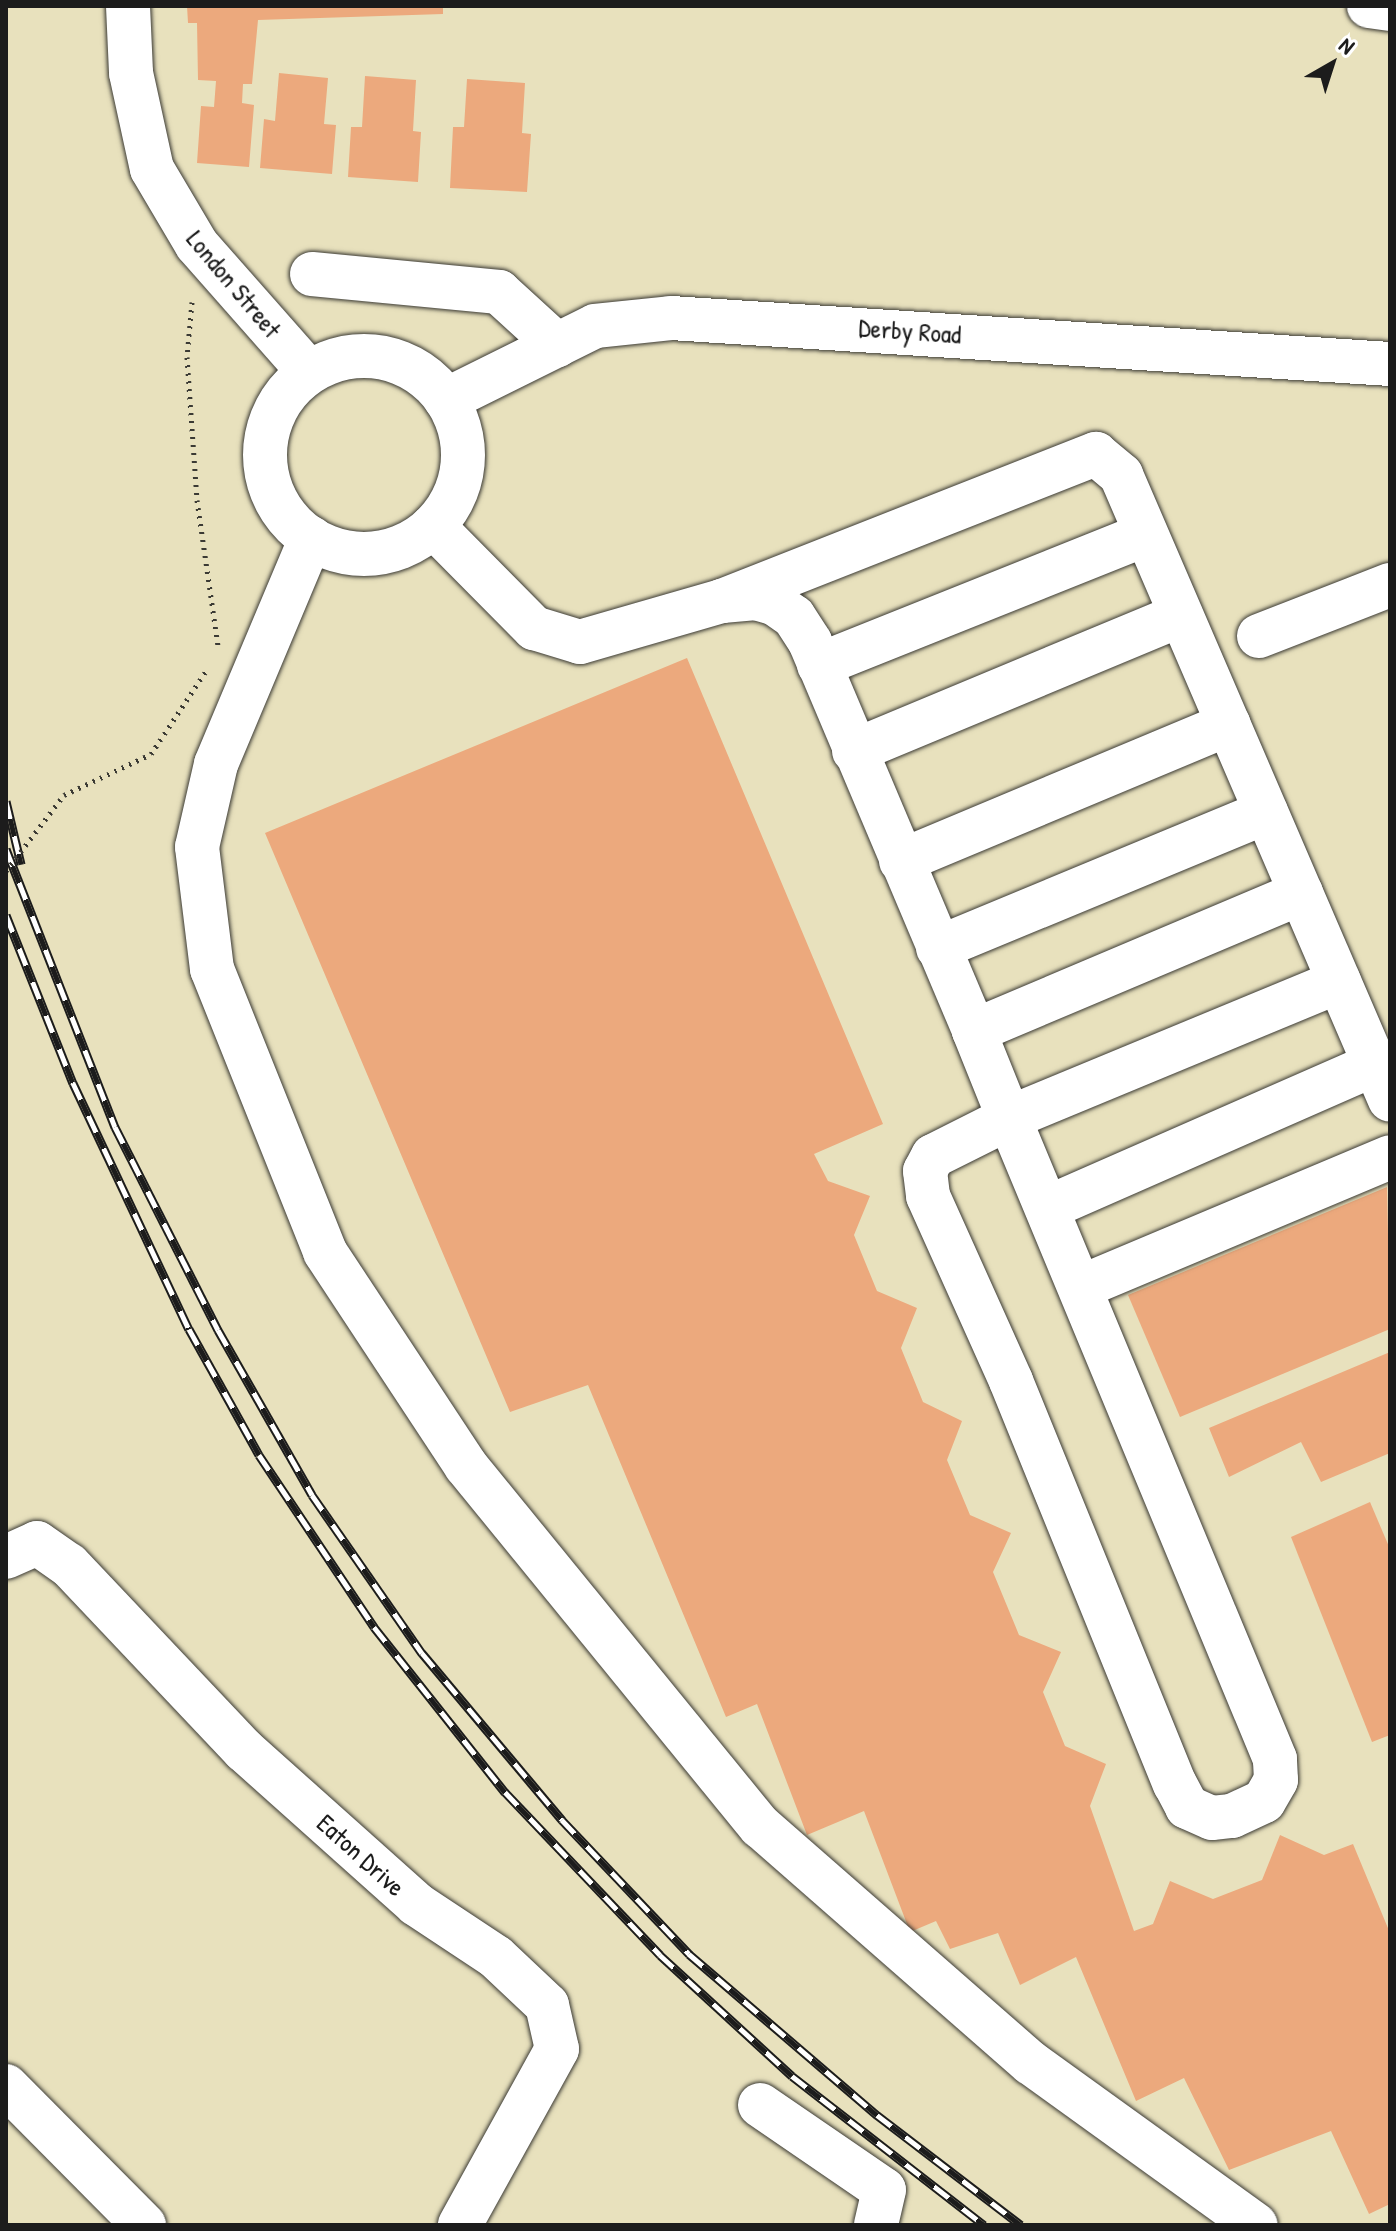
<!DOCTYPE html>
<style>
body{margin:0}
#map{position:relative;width:1396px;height:2231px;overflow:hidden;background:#e8e1bd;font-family:"Patrick Hand",sans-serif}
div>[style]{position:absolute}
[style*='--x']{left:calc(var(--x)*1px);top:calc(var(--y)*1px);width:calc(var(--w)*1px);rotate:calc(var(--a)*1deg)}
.building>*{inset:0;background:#eca97d}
.path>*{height:5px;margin-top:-2.5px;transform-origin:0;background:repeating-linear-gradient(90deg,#3b3a34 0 2px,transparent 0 8px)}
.roads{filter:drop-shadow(0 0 2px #3b3a34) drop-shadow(0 0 2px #3b3a34)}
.minor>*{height:44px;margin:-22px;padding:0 22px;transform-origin:22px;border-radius:22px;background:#fff}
.minor>.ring{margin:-22px;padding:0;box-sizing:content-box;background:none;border:44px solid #fff;border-radius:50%}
.rail>*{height:9px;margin-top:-4.5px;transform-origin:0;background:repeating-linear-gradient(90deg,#fff 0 18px,#1c1c1c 0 36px);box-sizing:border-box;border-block:2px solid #1c1c1c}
.path-bridge>*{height:5px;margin-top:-2.5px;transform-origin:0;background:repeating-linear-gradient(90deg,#3b3a34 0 2px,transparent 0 8px)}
span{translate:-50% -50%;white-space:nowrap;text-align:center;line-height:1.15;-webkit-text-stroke:6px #fff;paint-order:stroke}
.street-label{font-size:26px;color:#1c1c1c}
.frame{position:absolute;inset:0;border:8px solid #1c1c1c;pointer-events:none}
.north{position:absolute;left:1292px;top:24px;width:80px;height:80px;-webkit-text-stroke:6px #fff;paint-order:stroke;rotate:39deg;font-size:22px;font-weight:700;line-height:32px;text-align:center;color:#1c1c1c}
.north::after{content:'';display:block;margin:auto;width:28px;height:36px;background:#1c1c1c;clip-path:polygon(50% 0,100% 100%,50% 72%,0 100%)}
</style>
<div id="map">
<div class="building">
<i style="clip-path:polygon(187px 6px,443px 6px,443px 14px,258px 20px,252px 84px,243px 84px,242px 103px,254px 105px,249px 167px,197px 163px,201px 106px,214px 107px,216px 81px,198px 80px,197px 23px,188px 23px)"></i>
<i style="clip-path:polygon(279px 73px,328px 78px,324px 124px,336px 125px,332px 174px,260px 168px,264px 119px,275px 121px)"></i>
<i style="clip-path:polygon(365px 76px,416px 80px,413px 131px,421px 132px,418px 182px,348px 177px,351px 127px,362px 127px)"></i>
<i style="clip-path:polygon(467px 79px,525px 83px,522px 133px,531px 134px,527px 192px,450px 188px,453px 127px,464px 127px)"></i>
<i style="clip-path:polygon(687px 658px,883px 1124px,814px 1154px,828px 1181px,870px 1196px,854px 1235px,877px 1291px,917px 1308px,901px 1348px,923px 1402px,962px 1421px,947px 1460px,970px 1515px,1011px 1533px,993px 1572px,1019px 1635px,1061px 1652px,1043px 1692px,1065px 1746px,1106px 1764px,1090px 1806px,1134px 1931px,1153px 1924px,1170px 1881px,1213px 1899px,1262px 1880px,1280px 1835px,1324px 1855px,1353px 1844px,1390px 1933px,1390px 2204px,1369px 2214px,1331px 2131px,1229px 2170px,1184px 2078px,1136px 2101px,1076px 1957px,1020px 1985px,998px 1933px,950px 1949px,936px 1921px,910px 1932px,864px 1811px,807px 1835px,757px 1704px,726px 1717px,588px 1385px,510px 1412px,265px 833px)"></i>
<i style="clip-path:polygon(1387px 1187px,1390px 1329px,1180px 1417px,1128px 1295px)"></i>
<i style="clip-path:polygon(1390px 1352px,1390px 1453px,1321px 1482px,1301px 1442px,1229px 1477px,1209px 1428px)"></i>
<i style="clip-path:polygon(1370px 1502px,1390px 1549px,1390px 1735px,1372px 1742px,1291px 1537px)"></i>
</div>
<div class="path">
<i style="--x:192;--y:302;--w:55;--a:95.2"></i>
<i style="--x:187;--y:357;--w:143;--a:86"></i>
<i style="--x:197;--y:500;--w:147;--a:81.8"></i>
<i style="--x:64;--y:795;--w:96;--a:-25.2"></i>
<i style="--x:151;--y:754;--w:100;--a:-56.5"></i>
</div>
<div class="roads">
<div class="minor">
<i style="--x:128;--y:6;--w:67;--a:87.4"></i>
<i style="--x:131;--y:73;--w:98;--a:77.7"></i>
<i style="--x:152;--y:169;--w:88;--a:59.4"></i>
<i style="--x:197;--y:245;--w:169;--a:48.6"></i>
<i style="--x:1369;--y:6;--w:21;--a:8"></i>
<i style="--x:312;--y:274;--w:188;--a:5.5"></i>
<i style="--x:499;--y:292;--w:79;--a:42.4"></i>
<i class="ring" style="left:265px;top:356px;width:154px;height:154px"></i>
<i style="--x:446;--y:400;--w:166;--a:-26.4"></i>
<i style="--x:595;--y:326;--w:76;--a:-6"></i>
<i style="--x:671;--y:318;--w:720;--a:3.66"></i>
<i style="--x:433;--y:526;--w:144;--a:45.3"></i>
<i style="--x:534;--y:628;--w:48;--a:16.9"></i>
<i style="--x:580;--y:642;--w:148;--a:-16.1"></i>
<i style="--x:722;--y:601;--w:402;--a:-21.5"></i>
<i style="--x:1096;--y:454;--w:33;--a:40"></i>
<i style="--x:1121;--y:475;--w:680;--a:66.71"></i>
<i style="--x:311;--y:538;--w:245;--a:112.8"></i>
<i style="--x:216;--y:764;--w:85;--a:102.9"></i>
<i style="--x:197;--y:847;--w:123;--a:83"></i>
<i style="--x:212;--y:969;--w:305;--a:68.2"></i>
<i style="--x:325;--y:1252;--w:256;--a:56.6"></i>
<i style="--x:466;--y:1466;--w:465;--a:50.8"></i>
<i style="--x:760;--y:1826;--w:360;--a:41.2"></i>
<i style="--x:1031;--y:2063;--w:277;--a:35.8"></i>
<i style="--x:722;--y:601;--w:34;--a:-5"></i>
<i style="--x:756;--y:598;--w:19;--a:16"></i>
<i style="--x:774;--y:603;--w:24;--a:35"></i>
<i style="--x:794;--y:617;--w:30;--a:57"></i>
<i style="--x:810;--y:642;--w:422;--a:67.1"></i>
<i style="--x:974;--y:1031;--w:94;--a:68.1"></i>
<i style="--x:1009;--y:1118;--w:85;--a:153.4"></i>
<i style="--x:933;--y:1156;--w:17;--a:118"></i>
<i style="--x:925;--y:1171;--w:25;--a:83"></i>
<i style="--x:928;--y:1196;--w:203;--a:65.8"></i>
<i style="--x:1011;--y:1381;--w:435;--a:67.9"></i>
<i style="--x:1175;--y:1784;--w:26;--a:62"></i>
<i style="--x:1187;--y:1807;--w:27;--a:24"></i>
<i style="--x:1212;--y:1818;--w:20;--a:-6"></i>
<i style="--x:1232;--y:1816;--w:35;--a:-25"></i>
<i style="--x:1264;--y:1801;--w:24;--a:-60"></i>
<i style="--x:1276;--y:1780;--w:21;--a:-93"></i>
<i style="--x:1275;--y:1759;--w:694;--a:-112.54"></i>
<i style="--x:1009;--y:1118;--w:357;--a:-22.5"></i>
<i style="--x:1259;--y:636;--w:141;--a:-21.3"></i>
<i style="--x:819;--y:665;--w:352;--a:-21.8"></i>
<i style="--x:854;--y:751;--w:354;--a:-22.6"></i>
<i style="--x:901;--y:861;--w:355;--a:-22.7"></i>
<i style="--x:938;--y:948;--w:355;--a:-22.5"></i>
<i style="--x:974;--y:1031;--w:355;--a:-22.9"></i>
<i style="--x:1047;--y:1208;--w:358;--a:-23.7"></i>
<i style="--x:1081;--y:1287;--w:335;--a:-22.8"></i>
<i style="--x:6;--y:1557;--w:34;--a:-24"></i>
<i style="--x:37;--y:1543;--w:39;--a:35"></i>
<i style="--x:69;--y:1565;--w:255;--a:46.6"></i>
<i style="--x:244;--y:1750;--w:231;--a:41.8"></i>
<i style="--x:416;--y:1904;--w:96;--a:33.5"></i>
<i style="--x:496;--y:1957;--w:70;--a:43.3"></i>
<i style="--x:547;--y:2005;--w:45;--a:77.2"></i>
<i style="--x:557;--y:2049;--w:201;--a:118.9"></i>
<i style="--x:6;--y:2086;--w:196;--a:45.2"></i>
<i style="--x:760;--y:2105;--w:150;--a:34.4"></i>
<i style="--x:884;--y:2190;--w:36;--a:103"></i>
</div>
</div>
<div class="rail">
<i style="--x:6;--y:801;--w:65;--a:76.6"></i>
<i style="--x:6;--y:849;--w:299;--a:68.6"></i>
<i style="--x:115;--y:1127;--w:228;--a:63.1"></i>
<i style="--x:218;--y:1330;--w:190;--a:60.3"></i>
<i style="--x:312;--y:1495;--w:193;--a:55.2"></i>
<i style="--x:422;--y:1653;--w:218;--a:50"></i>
<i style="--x:562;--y:1820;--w:185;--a:46.5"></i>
<i style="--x:689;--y:1954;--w:248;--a:40.6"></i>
<i style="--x:877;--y:2115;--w:181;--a:37.4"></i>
<i style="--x:6;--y:915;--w:181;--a:68.3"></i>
<i style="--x:73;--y:1083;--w:272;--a:64.8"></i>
<i style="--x:189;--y:1329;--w:144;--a:60.9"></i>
<i style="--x:259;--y:1455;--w:207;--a:56.2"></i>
<i style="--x:374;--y:1627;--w:211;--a:51.6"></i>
<i style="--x:505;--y:1792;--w:225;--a:46.4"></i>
<i style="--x:660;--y:1955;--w:179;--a:42.5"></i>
<i style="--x:792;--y:2076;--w:243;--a:37.8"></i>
</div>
<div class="path-bridge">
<i style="--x:6;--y:871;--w:96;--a:-52.7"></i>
</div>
<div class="street-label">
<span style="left:234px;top:284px;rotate:50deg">London Street</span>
<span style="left:910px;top:331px;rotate:4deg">Derby Road</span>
<span style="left:361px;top:1855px;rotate:42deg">Eaton Drive</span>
</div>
<div class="frame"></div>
<div class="north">N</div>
</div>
